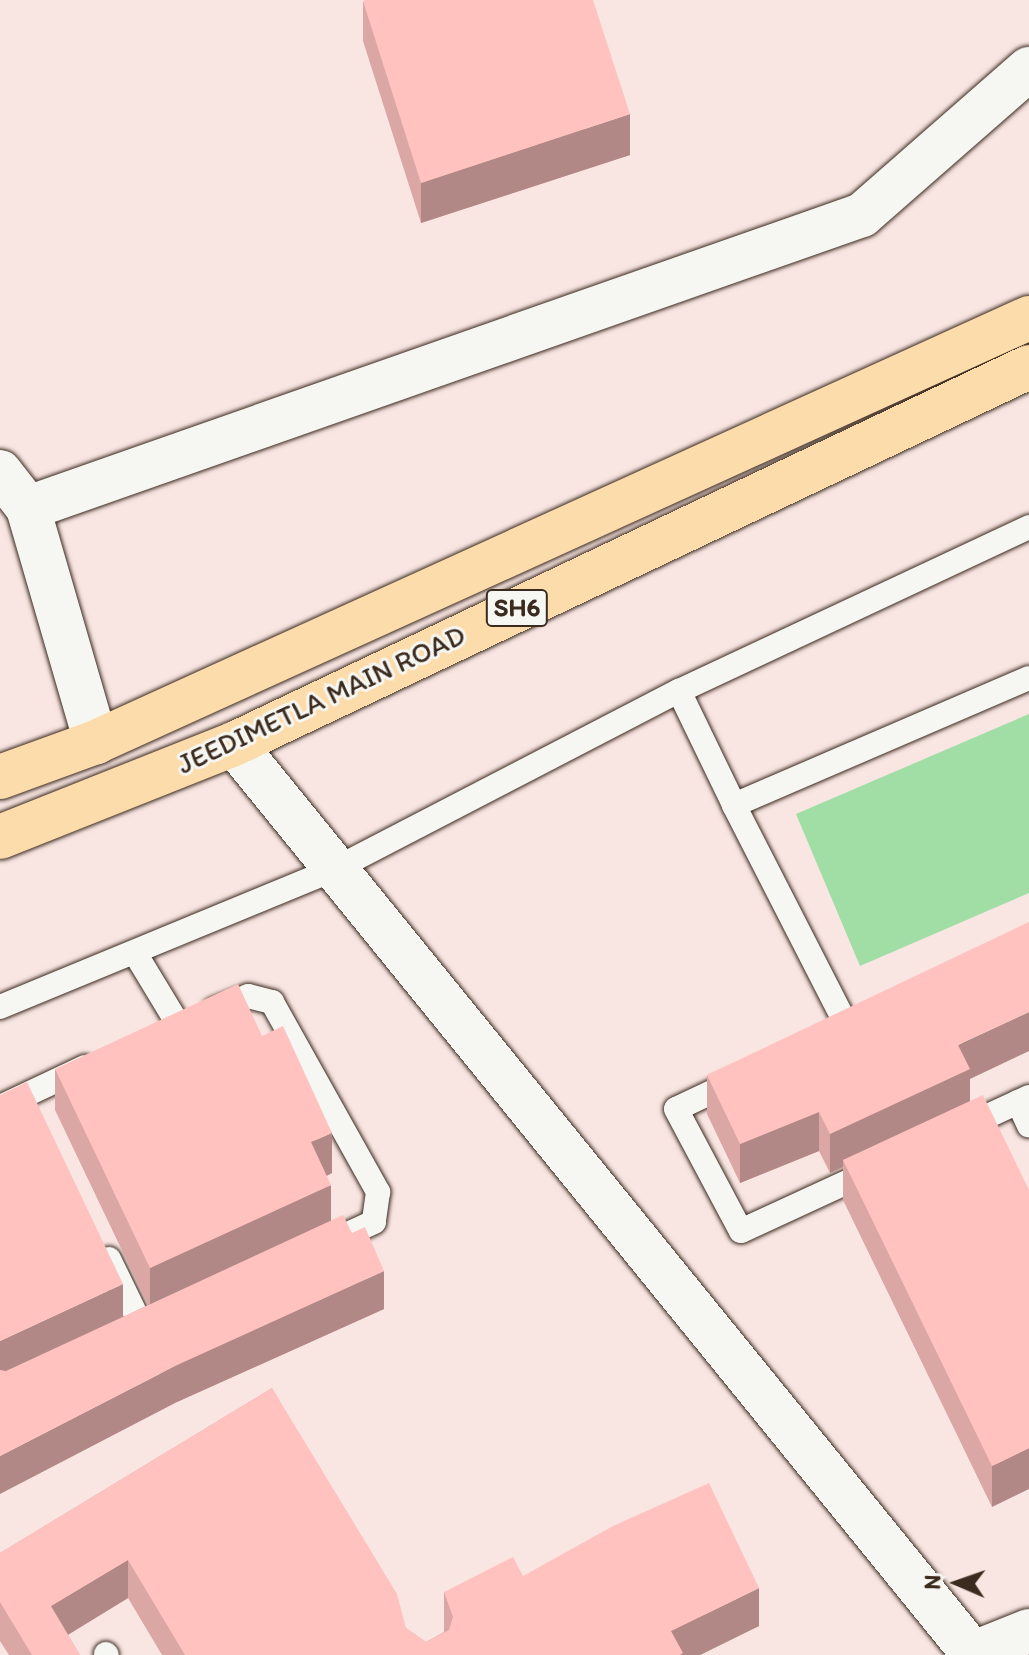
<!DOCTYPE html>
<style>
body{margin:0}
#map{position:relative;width:1029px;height:1655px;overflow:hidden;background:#f6f6f2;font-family:Itim,sans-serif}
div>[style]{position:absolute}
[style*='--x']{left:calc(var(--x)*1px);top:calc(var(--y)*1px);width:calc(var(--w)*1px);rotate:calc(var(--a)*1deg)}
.built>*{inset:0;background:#f9e6e3}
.green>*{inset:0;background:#a0dea6}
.roads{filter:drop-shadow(0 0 2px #3b2a1e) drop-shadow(0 0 2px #3b2a1e)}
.lane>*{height:24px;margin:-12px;padding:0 12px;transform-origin:12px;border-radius:12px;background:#f6f6f2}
.street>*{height:44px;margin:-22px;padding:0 22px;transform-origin:22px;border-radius:22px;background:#f6f6f2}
.secondary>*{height:44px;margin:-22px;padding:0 22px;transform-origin:22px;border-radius:22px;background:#f6f6f2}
.primary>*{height:44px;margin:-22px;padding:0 22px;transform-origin:22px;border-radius:22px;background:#fddcac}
.wall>*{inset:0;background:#dba7a4}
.shaded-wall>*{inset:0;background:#b28886}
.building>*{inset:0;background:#ffc2bf}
span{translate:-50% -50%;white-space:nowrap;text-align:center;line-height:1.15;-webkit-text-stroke:6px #f6f6f2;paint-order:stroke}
.shield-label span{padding:2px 6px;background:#f6f6f2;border:2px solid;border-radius:6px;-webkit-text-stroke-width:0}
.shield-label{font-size:26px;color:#3b2a1e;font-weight:700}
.street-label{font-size:28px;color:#3b2a1e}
.north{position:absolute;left:917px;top:1543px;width:80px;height:80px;-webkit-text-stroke:6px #f6f6f2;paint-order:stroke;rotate:272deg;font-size:22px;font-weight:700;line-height:32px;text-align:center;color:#3b2a1e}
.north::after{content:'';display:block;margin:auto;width:28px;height:36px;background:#3b2a1e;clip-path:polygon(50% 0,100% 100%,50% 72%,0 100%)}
</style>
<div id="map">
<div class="built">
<i style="clip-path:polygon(0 0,1029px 0,1029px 1655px,0 1655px)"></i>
</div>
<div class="green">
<i style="clip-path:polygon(1029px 714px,1029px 893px,860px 966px,796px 814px)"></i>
</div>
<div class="roads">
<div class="lane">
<i style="--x:679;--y:691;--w:127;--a:64.2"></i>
<i style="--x:135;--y:953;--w:83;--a:58.8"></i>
<i style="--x:0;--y:1007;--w:367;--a:-22.4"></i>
<i style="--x:339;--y:867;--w:383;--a:-27.4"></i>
<i style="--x:679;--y:691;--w:387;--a:-25.1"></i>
<i style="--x:214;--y:1010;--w:37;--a:-22"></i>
<i style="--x:248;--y:996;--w:25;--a:14"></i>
<i style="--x:272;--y:1002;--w:218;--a:60.8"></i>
<i style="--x:378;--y:1192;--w:30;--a:98"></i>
<i style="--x:374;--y:1222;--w:57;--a:155.2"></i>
<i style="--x:848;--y:1028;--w:250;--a:-117.1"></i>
<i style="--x:734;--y:805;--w:321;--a:-23.3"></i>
<i style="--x:735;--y:1081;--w:65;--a:154.6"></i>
<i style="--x:676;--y:1109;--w:138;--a:62"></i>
<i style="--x:741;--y:1231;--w:143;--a:-24.8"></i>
<i style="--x:1018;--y:1102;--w:26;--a:65"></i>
<i style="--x:0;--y:1107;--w:94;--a:-25.2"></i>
<i style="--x:962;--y:1128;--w:74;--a:-24.8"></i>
<i style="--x:109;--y:1259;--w:78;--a:64.1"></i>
<i style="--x:106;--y:1654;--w:1;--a:45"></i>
</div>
<div class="street">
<i style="--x:0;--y:472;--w:46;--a:52.1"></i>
<i style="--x:28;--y:508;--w:244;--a:73.8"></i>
<i style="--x:234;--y:744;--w:1174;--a:50.91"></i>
<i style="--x:969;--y:1655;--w:65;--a:-21.8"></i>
</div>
<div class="secondary">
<i style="--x:28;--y:508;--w:884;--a:-19.36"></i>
<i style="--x:862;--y:215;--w:222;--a:-41.2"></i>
</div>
<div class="primary">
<i style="--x:0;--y:777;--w:102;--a:-20"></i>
<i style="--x:96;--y:742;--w:1025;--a:-24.44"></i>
<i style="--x:0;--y:837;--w:252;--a:-21.7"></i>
<i style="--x:234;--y:744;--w:880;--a:-25.37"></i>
</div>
</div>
<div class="wall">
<i style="clip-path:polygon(363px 1px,630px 155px,421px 223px,363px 41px)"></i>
<i style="clip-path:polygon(262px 1036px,332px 1173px,327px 1176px,331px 1221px,384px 1309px,177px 1402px,123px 1317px,148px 1305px,55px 1110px,55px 1069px)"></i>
<i style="clip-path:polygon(707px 1075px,970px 1079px,970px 1101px,1029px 1190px,992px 1507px,843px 1200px,843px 1167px,830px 1173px,819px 1151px,740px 1183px,707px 1114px)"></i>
<i style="clip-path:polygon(272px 1388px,406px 1628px,426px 1642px,444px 1632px,444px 1592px,523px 1576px,759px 1626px,700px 1655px,162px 1655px,128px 1598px,68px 1635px,80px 1655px,9px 1655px,0 1641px,0 1553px)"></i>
</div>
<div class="shaded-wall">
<i style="clip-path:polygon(630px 114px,630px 155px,421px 223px,421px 183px)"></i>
<i style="clip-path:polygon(1029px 1012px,1029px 1051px,970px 1079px,970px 1108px,843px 1160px,843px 1167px,830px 1173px,830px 1134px,958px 1045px)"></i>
<i style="clip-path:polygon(819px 1112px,819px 1151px,740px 1183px,740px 1144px)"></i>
<i style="clip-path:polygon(332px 1133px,332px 1173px,311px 1183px,311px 1142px)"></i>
<i style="clip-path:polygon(331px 1185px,331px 1226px,150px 1309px,150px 1268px)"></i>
<i style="clip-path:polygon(384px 1271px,384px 1309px,177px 1402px,0 1494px,0 1456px,177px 1365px)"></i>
<i style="clip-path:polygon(123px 1284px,123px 1322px,0 1379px,0 1341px)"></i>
<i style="clip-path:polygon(1029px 1448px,1029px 1489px,992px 1507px,992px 1466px)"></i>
<i style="clip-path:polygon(128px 1560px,128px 1598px,51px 1645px,51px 1606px)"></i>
<i style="clip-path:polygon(759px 1588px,759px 1626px,700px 1655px,671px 1655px,671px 1631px)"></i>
</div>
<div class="building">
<i style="clip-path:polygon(365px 0,593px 0,630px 114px,421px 183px,363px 1px)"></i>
<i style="clip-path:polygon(1029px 922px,1029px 1012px,958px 1045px,970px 1069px,830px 1134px,819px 1112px,740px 1144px,707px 1075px)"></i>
<i style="clip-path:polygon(238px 984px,262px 1036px,283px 1026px,332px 1133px,311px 1142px,331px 1185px,150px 1268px,55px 1069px)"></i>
<i style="clip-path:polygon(27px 1082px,123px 1284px,0 1341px,0 1095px)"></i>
<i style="clip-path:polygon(983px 1095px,1029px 1190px,1029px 1448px,992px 1466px,843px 1160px)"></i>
<i style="clip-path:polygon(343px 1215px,352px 1233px,365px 1227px,384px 1271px,177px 1365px,0 1456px,0 1370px,6px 1371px)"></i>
<i style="clip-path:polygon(272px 1388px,397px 1594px,406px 1628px,426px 1642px,449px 1630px,453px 1617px,444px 1592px,513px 1557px,523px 1576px,613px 1526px,709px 1483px,759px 1588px,671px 1631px,683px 1653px,680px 1655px,185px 1655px,128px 1560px,51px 1606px,80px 1655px,32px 1655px,0 1602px,0 1553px)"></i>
</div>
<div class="shield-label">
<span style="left:517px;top:608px">SH6</span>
</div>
<div class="street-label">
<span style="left:321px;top:699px;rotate:-25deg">JEEDIMETLA MAIN ROAD</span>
</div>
<div class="north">N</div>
</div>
